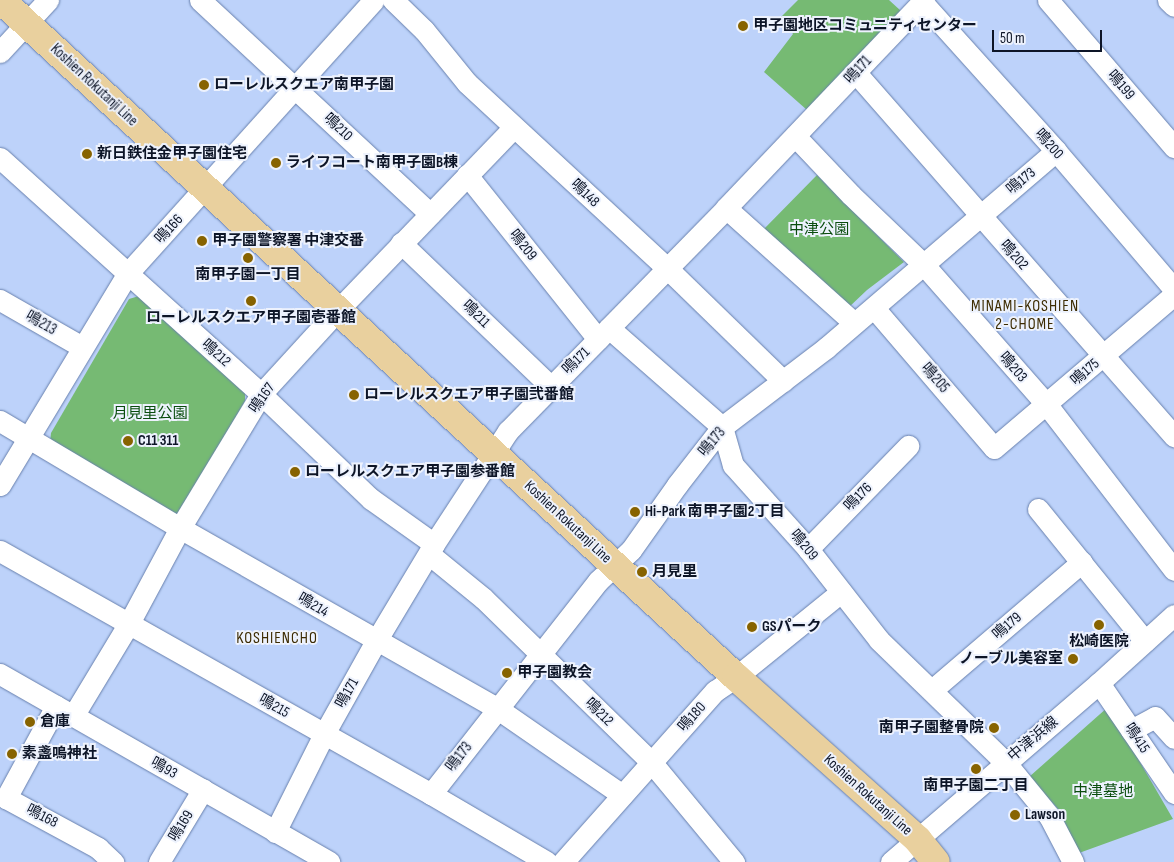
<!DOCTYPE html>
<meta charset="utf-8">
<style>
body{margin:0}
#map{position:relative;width:1174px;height:862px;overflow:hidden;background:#bdd2fa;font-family:"Sofia Sans Condensed","Noto Sans JP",sans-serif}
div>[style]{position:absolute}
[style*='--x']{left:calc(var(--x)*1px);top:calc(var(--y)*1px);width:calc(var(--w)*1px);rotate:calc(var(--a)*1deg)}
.green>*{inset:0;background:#76ba73}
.roads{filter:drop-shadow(0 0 1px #6880ad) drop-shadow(0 0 1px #6880ad)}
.minor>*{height:21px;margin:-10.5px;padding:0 10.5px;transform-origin:10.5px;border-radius:10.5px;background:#fff}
.major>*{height:28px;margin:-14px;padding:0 14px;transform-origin:14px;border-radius:14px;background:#e9d09e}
.dots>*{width:14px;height:14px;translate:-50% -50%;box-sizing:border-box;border:2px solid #edf2fd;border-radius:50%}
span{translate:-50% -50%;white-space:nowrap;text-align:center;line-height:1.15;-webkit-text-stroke:4px #edf2fd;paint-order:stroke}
.poi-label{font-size:15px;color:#0d1527;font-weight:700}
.left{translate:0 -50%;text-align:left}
.right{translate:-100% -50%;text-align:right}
.street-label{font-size:15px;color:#0d1527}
.park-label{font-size:15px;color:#0a4d0e}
.neighbourhood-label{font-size:16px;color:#3c2b02;letter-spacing:1px}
.scale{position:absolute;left:992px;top:30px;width:110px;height:22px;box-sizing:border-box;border:2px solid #0d1527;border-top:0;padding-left:6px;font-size:15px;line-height:18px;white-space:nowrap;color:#0d1527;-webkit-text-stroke:4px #edf2fd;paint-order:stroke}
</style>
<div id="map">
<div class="green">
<i style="clip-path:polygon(798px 0,889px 0,901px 11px,807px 110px,764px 72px,793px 34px,781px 17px)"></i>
<i style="clip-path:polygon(817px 175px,904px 262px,867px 290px,847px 309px,763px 230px)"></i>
<i style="clip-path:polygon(139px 296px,245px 391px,245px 401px,181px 512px,174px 516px,50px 443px,51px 433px,129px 299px)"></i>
<i style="clip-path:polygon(1108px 707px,1173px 819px,1079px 853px,1059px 810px,1029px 777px)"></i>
</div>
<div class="roads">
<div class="minor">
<i style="--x:200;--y:0;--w:314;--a:42.9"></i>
<i style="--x:393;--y:0;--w:43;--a:44.1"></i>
<i style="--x:424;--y:30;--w:68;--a:50.9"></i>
<i style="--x:467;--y:83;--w:272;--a:42.8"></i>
<i style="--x:667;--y:268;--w:162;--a:44.2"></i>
<i style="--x:1048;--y:0;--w:194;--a:49.4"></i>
<i style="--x:1168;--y:0;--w:8;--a:45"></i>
<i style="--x:922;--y:2;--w:200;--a:48"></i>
<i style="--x:1056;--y:151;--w:182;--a:49.5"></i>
<i style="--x:0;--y:52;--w:71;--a:-47.3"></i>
<i style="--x:856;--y:73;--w:483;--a:48.8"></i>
<i style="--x:795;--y:136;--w:81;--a:46.5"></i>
<i style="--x:851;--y:195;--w:101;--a:43.8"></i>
<i style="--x:924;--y:265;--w:186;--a:48.7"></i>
<i style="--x:1047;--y:405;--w:208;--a:52.4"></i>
<i style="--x:0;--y:158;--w:352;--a:42.1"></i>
<i style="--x:261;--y:394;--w:152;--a:43.7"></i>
<i style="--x:371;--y:499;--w:77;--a:35.5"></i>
<i style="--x:467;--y:175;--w:210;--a:51.4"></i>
<i style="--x:726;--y:208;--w:172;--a:41.9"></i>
<i style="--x:401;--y:243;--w:207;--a:43.8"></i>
<i style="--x:0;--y:300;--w:95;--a:29.8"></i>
<i style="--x:874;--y:308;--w:184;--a:49.4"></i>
<i style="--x:994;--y:448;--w:236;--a:-40.4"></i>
<i style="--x:609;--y:328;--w:150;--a:41.2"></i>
<i style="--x:722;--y:427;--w:40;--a:74"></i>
<i style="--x:733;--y:465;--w:113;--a:48.2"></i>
<i style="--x:808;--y:549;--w:115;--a:52"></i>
<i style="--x:879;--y:640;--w:175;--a:44.1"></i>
<i style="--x:1005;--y:762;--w:70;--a:50.8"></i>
<i style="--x:1049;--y:816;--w:52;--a:62.4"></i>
<i style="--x:0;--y:421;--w:209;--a:30.7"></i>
<i style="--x:180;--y:528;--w:366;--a:29.6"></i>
<i style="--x:498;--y:709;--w:151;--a:34.7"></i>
<i style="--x:0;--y:485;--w:248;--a:-58.9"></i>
<i style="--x:128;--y:273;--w:367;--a:-48"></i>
<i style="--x:1038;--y:509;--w:170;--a:51"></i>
<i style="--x:808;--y:549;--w:144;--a:-45.8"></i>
<i style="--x:0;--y:551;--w:495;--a:29.4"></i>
<i style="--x:431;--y:794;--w:134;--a:30.4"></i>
<i style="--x:429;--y:554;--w:70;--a:39.2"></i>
<i style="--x:483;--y:598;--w:236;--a:44.3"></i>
<i style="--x:652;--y:763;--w:129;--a:50.4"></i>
<i style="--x:0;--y:674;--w:379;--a:29.7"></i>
<i style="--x:1099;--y:683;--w:133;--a:55.7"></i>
<i style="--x:932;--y:690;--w:197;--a:-40.5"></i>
<i style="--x:56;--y:706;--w:105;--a:118.5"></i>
<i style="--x:6;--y:798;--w:105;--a:28.5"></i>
<i style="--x:98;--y:848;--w:21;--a:43"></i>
<i style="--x:73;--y:716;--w:106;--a:-58.9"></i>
<i style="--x:128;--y:625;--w:110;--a:-61.8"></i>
<i style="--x:180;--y:528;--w:157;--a:-58.8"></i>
<i style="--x:261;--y:394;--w:113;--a:-47.5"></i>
<i style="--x:337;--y:311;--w:255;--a:-46.1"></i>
<i style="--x:1131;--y:730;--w:27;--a:-28"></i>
<i style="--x:1155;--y:717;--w:28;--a:48"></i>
<i style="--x:431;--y:794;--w:271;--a:-51.9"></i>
<i style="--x:598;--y:581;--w:45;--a:-43.2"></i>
<i style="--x:631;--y:550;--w:80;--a:-54.7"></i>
<i style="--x:677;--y:485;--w:73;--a:-52.2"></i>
<i style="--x:722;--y:427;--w:131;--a:-37.2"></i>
<i style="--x:826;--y:348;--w:303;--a:-40.6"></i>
<i style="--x:275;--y:832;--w:110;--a:-63.4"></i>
<i style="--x:324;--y:734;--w:107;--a:-60.8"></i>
<i style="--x:376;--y:641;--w:113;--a:-59.1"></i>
<i style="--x:434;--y:544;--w:135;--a:-56.8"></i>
<i style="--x:508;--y:431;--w:312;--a:-45.6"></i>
<i style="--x:726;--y:208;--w:287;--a:-46.4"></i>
<i style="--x:159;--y:862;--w:85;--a:-58.9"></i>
<i style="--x:563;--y:862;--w:229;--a:-48.4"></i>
<i style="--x:715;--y:691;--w:25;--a:-34"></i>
<i style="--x:736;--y:677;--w:135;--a:-39"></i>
<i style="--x:891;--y:862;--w:274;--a:-40.7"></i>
<i style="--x:1099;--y:683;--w:101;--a:-42.2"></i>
</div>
<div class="major">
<i style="--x:1;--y:0;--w:999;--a:42.65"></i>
<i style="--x:736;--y:677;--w:244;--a:41.8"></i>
<i style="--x:918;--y:840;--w:28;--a:51"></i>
</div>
</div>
<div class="dots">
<i style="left:743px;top:26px;background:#876300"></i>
<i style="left:204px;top:85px;background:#876300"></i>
<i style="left:87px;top:154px;background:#876300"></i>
<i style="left:276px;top:163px;background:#876300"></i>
<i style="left:202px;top:241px;background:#876300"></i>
<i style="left:248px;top:258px;background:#876300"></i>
<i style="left:251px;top:301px;background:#876300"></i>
<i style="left:354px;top:395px;background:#876300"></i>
<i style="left:128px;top:441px;background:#876300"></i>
<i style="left:295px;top:472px;background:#876300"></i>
<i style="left:635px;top:512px;background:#876300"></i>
<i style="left:642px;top:572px;background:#876300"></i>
<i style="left:1099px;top:625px;background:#876300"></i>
<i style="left:752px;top:627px;background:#876300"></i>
<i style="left:1073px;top:659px;background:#876300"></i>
<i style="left:507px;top:673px;background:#876300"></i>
<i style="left:30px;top:722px;background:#876300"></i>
<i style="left:994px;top:728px;background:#876300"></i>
<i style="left:12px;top:754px;background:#876300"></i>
<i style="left:976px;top:769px;background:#876300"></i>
<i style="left:1015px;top:815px;background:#876300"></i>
</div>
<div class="poi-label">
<span class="left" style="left:753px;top:26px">甲子園地区コミュニティセンター</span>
<span class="left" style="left:214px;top:85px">ローレルスクエア南甲子園</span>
<span class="left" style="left:97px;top:154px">新日鉄住金甲子園住宅</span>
<span class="left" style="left:286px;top:163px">ライフコート南甲子園B棟</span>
<span class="left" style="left:212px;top:241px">甲子園警察署 中津交番</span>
<span style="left:248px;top:275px">南甲子園一丁目</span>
<span style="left:251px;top:318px">ローレルスクエア甲子園壱番館</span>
<span class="left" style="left:364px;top:395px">ローレルスクエア甲子園弐番館</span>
<span class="left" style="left:138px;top:441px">C11 311</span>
<span class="left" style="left:305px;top:472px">ローレルスクエア甲子園参番館</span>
<span class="left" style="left:645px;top:512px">Hi-Park 南甲子園2丁目</span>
<span class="left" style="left:652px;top:572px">月見里</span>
<span class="left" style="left:762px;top:627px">GSパーク</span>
<span style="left:1099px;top:642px">松崎医院</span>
<span class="right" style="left:1063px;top:659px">ノーブル美容室</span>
<span class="left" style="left:517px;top:673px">甲子園教会</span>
<span class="left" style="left:40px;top:722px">倉庫</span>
<span class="right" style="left:984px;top:728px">南甲子園整骨院</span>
<span class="left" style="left:22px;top:754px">素盞嗚神社</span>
<span style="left:976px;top:786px">南甲子園二丁目</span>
<span class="left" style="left:1025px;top:815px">Lawson</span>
</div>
<div class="street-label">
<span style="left:858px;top:70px;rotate:-47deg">鳴171</span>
<span style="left:94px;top:85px;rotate:43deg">Koshien Rokutanji Line</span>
<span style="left:1121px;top:85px;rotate:49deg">鳴199</span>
<span style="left:338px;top:127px;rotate:43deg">鳴210</span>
<span style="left:1049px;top:144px;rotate:48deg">鳴200</span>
<span style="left:1021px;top:181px;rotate:-40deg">鳴173</span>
<span style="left:585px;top:193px;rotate:43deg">鳴148</span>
<span style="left:169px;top:229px;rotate:-47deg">鳴166</span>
<span style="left:523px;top:245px;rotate:51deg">鳴209</span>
<span style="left:1014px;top:255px;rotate:48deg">鳴202</span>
<span style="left:476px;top:314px;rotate:44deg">鳴211</span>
<span style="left:41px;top:323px;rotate:30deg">鳴213</span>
<span style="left:216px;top:353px;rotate:42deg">鳴212</span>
<span style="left:576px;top:361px;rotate:-44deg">鳴171</span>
<span style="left:1013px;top:367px;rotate:49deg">鳴203</span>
<span style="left:1085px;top:372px;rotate:-41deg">鳴175</span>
<span style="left:935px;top:378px;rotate:49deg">鳴205</span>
<span style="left:262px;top:398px;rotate:-55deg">鳴167</span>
<span style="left:712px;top:442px;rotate:-50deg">鳴173</span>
<span style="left:858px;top:497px;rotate:-46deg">鳴176</span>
<span style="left:568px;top:522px;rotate:43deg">Koshien Rokutanji Line</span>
<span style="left:804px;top:545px;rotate:50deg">鳴209</span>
<span style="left:313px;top:605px;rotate:30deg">鳴214</span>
<span style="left:1007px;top:626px;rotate:-41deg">鳴179</span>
<span style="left:347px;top:693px;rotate:-61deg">鳴171</span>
<span style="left:274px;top:706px;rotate:29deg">鳴215</span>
<span style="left:599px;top:712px;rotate:44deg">鳴212</span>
<span style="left:692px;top:717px;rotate:-49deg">鳴180</span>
<span style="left:1137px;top:738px;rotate:56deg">鳴415</span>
<span style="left:1033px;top:739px;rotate:-40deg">中津浜線</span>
<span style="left:459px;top:757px;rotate:-52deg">鳴173</span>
<span style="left:164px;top:768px;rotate:29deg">鳴93</span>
<span style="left:868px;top:795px;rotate:42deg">Koshien Rokutanji Line</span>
<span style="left:42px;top:816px;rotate:27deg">鳴168</span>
<span style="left:181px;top:826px;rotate:-59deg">鳴169</span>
</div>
<div class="park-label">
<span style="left:819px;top:230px">中津公園</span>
<span style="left:150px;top:414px">月見里公園</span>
<span style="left:1103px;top:792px">中津墓地</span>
</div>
<div class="neighbourhood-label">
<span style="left:1025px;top:316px">MINAMI-KOSHIEN<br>2-CHOME</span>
<span style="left:277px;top:639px">KOSHIENCHO</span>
</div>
<div class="scale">50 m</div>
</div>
